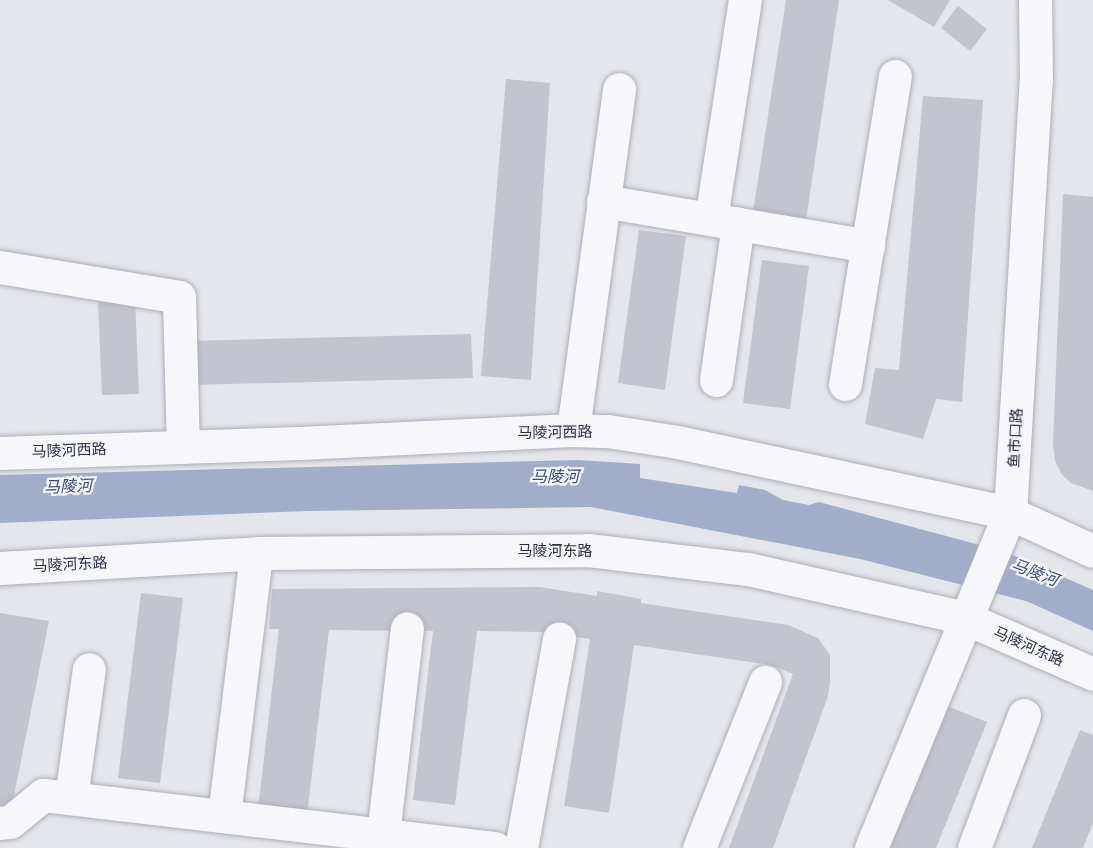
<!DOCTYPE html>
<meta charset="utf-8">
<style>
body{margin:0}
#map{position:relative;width:1093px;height:848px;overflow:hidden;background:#e4e6eb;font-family:Barlow,"Noto Sans SC",sans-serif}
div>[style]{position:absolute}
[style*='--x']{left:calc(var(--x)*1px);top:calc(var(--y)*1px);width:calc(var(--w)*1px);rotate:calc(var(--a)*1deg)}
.water>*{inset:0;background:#a2aec9}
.building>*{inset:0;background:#c2c4ce}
.roads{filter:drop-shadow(0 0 2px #adb0b9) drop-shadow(0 0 2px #adb0b9)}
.minor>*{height:33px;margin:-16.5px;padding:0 16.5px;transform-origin:16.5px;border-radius:16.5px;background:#f7f7fa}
span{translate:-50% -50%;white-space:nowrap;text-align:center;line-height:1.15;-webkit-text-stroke:4.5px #f4f5f8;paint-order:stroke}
.street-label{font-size:15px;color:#2c3143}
.water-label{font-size:16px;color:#384975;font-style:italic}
</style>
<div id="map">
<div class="water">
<i style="clip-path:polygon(578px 460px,640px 464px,640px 478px,737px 493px,739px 485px,765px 490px,783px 500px,809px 505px,819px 502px,1006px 552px,1093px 590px,1093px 631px,1026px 601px,860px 559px,591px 507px,308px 511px,0 523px,0 475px)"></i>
</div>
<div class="building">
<i style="clip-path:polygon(786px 0,839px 0,806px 220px,753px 212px)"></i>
<i style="clip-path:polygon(888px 0,950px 0,934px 27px)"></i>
<i style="clip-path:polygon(958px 6px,987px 29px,970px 51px,941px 28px)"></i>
<i style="clip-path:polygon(506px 79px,550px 83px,531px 380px,481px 376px)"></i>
<i style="clip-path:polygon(923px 96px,983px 100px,962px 402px,936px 399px,923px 439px,865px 424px,875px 368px,899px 370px)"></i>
<i style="clip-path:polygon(1063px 194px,1093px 197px,1093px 491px,1071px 483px,1062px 475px,1055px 461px,1053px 444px)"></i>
<i style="clip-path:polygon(639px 230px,686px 236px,665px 390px,618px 383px)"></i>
<i style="clip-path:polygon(762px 260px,809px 266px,790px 409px,743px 403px)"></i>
<i style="clip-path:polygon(135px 300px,139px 394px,102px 395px,98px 302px)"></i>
<i style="clip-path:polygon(471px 334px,473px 378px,189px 385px,188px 341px)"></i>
<i style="clip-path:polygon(539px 587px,597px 596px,597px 591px,641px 599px,641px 603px,788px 625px,818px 638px,830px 655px,830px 684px,827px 699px,773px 848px,729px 848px,793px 674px,771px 665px,634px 645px,609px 813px,564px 806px,590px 639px,542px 632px,477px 631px,455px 805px,413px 800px,433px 631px,329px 630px,307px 815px,258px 810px,279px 629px,269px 629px,272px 589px)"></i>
<i style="clip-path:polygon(141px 593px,183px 598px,160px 783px,118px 778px)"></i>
<i style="clip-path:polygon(0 613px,49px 621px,10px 816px,0 814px)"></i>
<i style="clip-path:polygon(942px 704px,987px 722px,936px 848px,884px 848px)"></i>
<i style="clip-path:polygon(1080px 730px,1093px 735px,1093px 823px,1083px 848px,1032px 848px)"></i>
</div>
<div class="roads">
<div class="minor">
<i style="--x:603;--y:201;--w:269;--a:9.6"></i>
<i style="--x:711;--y:219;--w:222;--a:-81.2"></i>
<i style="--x:0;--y:267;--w:181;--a:9.5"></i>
<i style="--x:179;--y:297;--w:150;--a:88.5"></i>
<i style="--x:716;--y:380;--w:158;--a:-82"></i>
<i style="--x:845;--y:384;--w:312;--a:-80.8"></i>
<i style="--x:573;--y:430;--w:344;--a:-82.3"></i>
<i style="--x:0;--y:453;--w:299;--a:-1.9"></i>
<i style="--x:299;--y:443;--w:274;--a:-2.7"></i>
<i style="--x:573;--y:430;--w:35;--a:2"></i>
<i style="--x:608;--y:431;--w:71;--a:8.9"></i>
<i style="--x:678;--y:442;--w:340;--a:12.1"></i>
<i style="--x:1010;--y:513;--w:91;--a:24.6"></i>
<i style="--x:0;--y:568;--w:262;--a:-3.3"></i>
<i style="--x:262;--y:553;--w:326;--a:-0.5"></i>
<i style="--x:588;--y:550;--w:161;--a:6.8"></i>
<i style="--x:748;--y:569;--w:222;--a:12.7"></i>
<i style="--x:965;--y:618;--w:140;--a:23.6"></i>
<i style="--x:71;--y:798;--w:130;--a:-82.1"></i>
<i style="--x:224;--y:816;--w:264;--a:-83"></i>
<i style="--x:0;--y:823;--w:10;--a:-6"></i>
<i style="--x:10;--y:822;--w:43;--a:-39.3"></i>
<i style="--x:43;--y:795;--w:455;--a:6.7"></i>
<i style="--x:383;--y:835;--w:208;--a:-83.4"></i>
<i style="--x:521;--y:848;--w:213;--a:-79.7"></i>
<i style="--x:699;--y:848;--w:179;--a:-68.3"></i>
<i style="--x:871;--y:848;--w:363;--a:-67.5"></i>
<i style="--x:1010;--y:513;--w:433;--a:-86.6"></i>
<i style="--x:1036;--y:81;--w:81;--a:-90.7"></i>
<i style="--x:974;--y:848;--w:142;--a:-69.4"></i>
</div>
</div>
<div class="street-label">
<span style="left:555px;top:432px;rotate:-1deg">马陵河西路</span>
<span style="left:1015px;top:438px;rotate:-87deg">鱼市口路</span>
<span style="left:69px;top:450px;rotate:-2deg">马陵河西路</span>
<span style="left:555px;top:551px">马陵河东路</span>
<span style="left:70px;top:564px;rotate:-3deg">马陵河东路</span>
<span style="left:1029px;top:646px;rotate:24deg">马陵河东路</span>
</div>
<div class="water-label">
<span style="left:555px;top:476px">马陵河</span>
<span style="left:68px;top:486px;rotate:-2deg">马陵河</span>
<span style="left:1035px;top:572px;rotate:21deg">马陵河</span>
</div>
</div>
